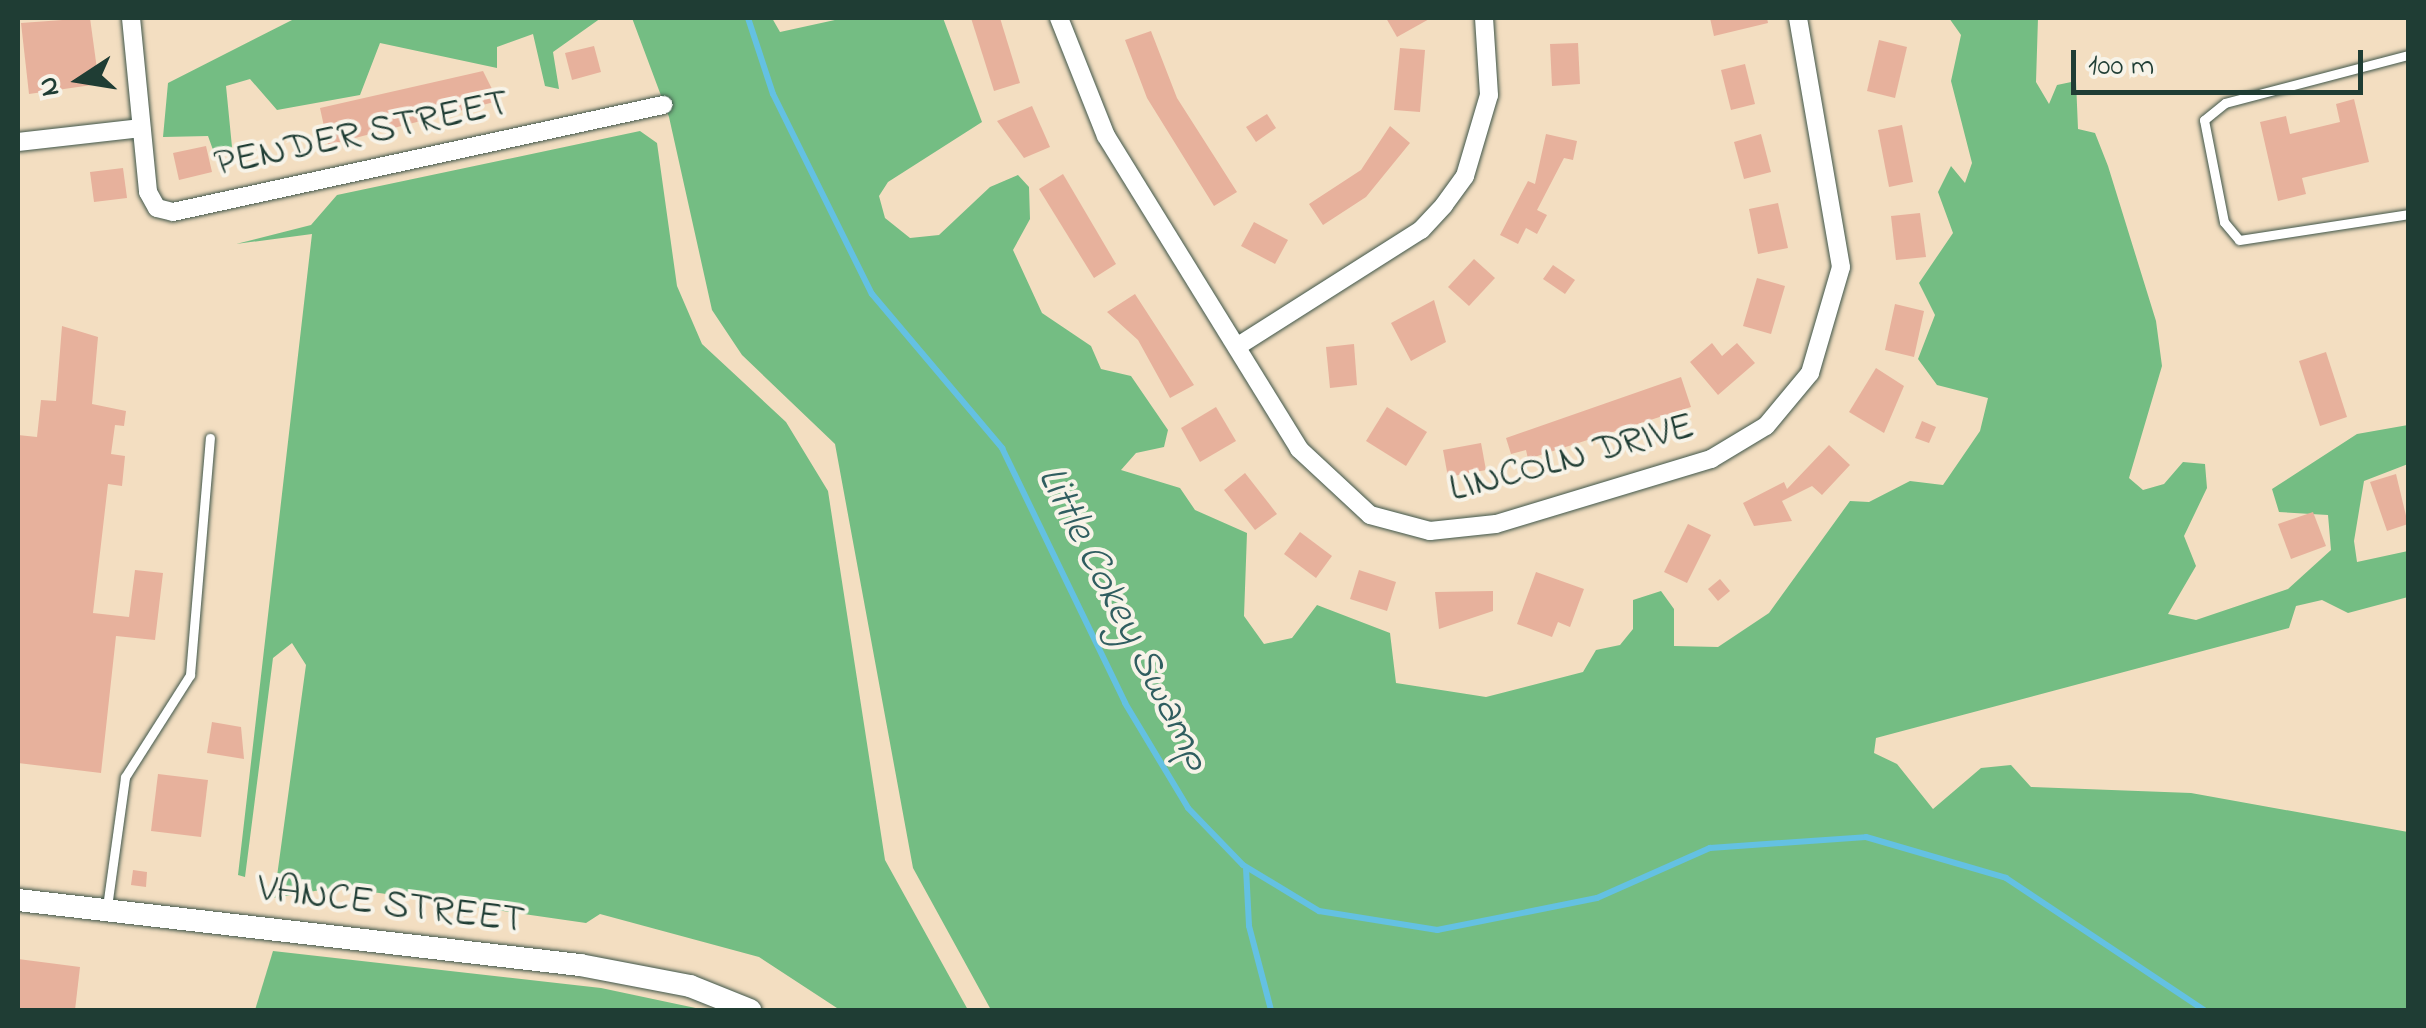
<!DOCTYPE html>
<style>
body{margin:0}
#map{position:relative;width:2426px;height:1028px;overflow:hidden;background:#f3dec1;font-family:"Indie Flower",sans-serif}
div>[style]{position:absolute}
[style*='--x']{left:calc(var(--x)*1px);top:calc(var(--y)*1px);width:calc(var(--w)*1px);rotate:calc(var(--a)*1deg)}
.forest>*{inset:0;background:#74bd83}
.stream>*{height:6px;margin:-3px;padding:0 3px;transform-origin:3px;border-radius:3px;background:#64c1e2}
.building>*{inset:0;background:#e7b19c}
.roads{filter:drop-shadow(0 0 2px #3f5549) drop-shadow(0 0 2px #3f5549)}
.service>*{height:9px;margin:-4.5px;padding:0 4.5px;transform-origin:4.5px;border-radius:4.5px;background:#fff}
.minor>*{height:18px;margin:-9px;padding:0 9px;transform-origin:9px;border-radius:9px;background:#fff}
.tertiary>*{height:22px;margin:-11px;padding:0 11px;transform-origin:11px;border-radius:11px;background:#fff}
span{translate:-50% -50%;white-space:nowrap;text-align:center;line-height:1.15;-webkit-text-stroke:8px #f7f3e8;paint-order:stroke}
.street-label{font-size:40px;color:#1f3d34}
.water-label{font-size:42px;color:#305e60;font-style:italic}
.frame{position:absolute;inset:0;border:20px solid #1f3d34;pointer-events:none}
.north{position:absolute;left:30px;top:30px;width:100px;height:100px;-webkit-text-stroke:8px #f7f3e8;paint-order:stroke;rotate:258deg;font-size:28px;font-weight:700;line-height:40px;text-align:center;color:#1f3d34}
.north::after{content:'';display:block;margin:auto;width:35px;height:45px;background:#1f3d34;clip-path:polygon(50% 0,100% 100%,50% 72%,0 100%)}
.scale{position:absolute;left:2071px;top:50px;width:292px;height:45px;box-sizing:border-box;border:5px solid #1f3d34;border-top:0;padding-left:12px;font-size:30px;line-height:35px;white-space:nowrap;color:#1f3d34;-webkit-text-stroke:8px #f7f3e8;paint-order:stroke}
</style>
<div id="map">
<div class="forest">
<i style="clip-path:polygon(296px 18px,601px 18px,553px 52px,559px 89px,545px 86px,533px 34px,497px 47px,497px 68px,380px 43px,360px 95px,277px 110px,250px 79px,226px 86px,232px 147px,217px 161px,208px 136px,163px 137px,168px 83px)"></i>
<i style="clip-path:polygon(632px 18px,772px 18px,780px 32px,844px 18px,943px 18px,982px 122px,888px 182px,879px 196px,885px 218px,910px 238px,939px 235px,990px 187px,1018px 175px,1029px 187px,1030px 219px,1013px 250px,1042px 313px,1091px 346px,1101px 369px,1131px 376px,1168px 430px,1164px 447px,1136px 453px,1121px 470px,1180px 488px,1195px 510px,1247px 533px,1244px 616px,1264px 644px,1292px 638px,1317px 605px,1390px 633px,1396px 683px,1486px 697px,1583px 672px,1596px 650px,1620px 645px,1633px 629px,1633px 600px,1661px 591px,1674px 609px,1674px 646px,1718px 647px,1769px 613px,1850px 501px,1869px 502px,1910px 481px,1943px 485px,1980px 431px,1988px 398px,1937px 385px,1918px 359px,1935px 315px,1919px 283px,1953px 233px,1938px 192px,1951px 166px,1965px 183px,1972px 163px,1951px 81px,1961px 35px,1949px 18px,2038px 18px,2036px 82px,2049px 104px,2057px 85px,2076px 81px,2078px 129px,2095px 133px,2108px 166px,2156px 321px,2162px 366px,2129px 478px,2143px 490px,2164px 484px,2183px 462px,2205px 464px,2207px 488px,2184px 536px,2196px 566px,2168px 614px,2196px 620px,2288px 589px,2331px 550px,2328px 515px,2279px 512px,2272px 489px,2357px 434px,2408px 425px,2408px 464px,2364px 481px,2354px 541px,2357px 562px,2408px 551px,2408px 597px,2348px 613px,2322px 600px,2296px 606px,2289px 628px,1876px 738px,1874px 753px,1897px 764px,1933px 809px,1981px 768px,2011px 765px,2031px 787px,2191px 793px,2408px 832px,2408px 1010px,991px 1010px,913px 868px,835px 444px,742px 355px,712px 310px,669px 117px)"></i>
<i style="clip-path:polygon(640px 131px,657px 143px,677px 286px,702px 344px,786px 422px,828px 491px,885px 860px,968px 1010px,840px 1010px,759px 957px,600px 914px,586px 923px,338px 887px,274px 898px,306px 665px,292px 643px,273px 658px,245px 877px,238px 875px,312px 234px,236px 244px,311px 225px,337px 195px)"></i>
<i style="clip-path:polygon(273px 951px,601px 988px,705px 1010px,255px 1010px)"></i>
</div>
<div class="stream">
<i style="--x:748;--y:18;--w:80;--a:71.8"></i>
<i style="--x:773;--y:94;--w:223;--a:63.7"></i>
<i style="--x:872;--y:294;--w:202;--a:49.8"></i>
<i style="--x:1002;--y:448;--w:283;--a:64.2"></i>
<i style="--x:1125;--y:703;--w:122;--a:59"></i>
<i style="--x:1188;--y:808;--w:79;--a:46"></i>
<i style="--x:1243;--y:865;--w:89;--a:31.2"></i>
<i style="--x:1319;--y:911;--w:120;--a:9.1"></i>
<i style="--x:1437;--y:930;--w:163;--a:-11.3"></i>
<i style="--x:1597;--y:898;--w:124;--a:-23.9"></i>
<i style="--x:1710;--y:848;--w:156;--a:-4"></i>
<i style="--x:1866;--y:837;--w:146;--a:16.3"></i>
<i style="--x:2006;--y:878;--w:238;--a:33.7"></i>
<i style="--x:1246;--y:868;--w:58;--a:87"></i>
<i style="--x:1249;--y:926;--w:87;--a:75.3"></i>
</div>
<div class="building">
<i style="clip-path:polygon(90px 18px,99px 84px,29px 94px,21px 23px)"></i>
<i style="clip-path:polygon(971px 18px,1000px 18px,1020px 83px,994px 91px)"></i>
<i style="clip-path:polygon(1386px 18px,1431px 18px,1397px 37px)"></i>
<i style="clip-path:polygon(1710px 18px,1767px 18px,1768px 23px,1714px 36px)"></i>
<i style="clip-path:polygon(1151px 31px,1177px 98px,1237px 192px,1214px 206px,1147px 98px,1125px 40px)"></i>
<i style="clip-path:polygon(1879px 40px,1907px 47px,1895px 98px,1867px 91px)"></i>
<i style="clip-path:polygon(1578px 43px,1580px 84px,1552px 86px,1550px 44px)"></i>
<i style="clip-path:polygon(594px 46px,601px 72px,572px 80px,565px 53px)"></i>
<i style="clip-path:polygon(1400px 48px,1425px 50px,1420px 112px,1394px 110px)"></i>
<i style="clip-path:polygon(1745px 64px,1755px 104px,1731px 110px,1721px 70px)"></i>
<i style="clip-path:polygon(483px 71px,498px 101px,328px 145px,320px 108px)"></i>
<i style="clip-path:polygon(2354px 99px,2369px 162px,2302px 178px,2306px 194px,2278px 201px,2260px 122px,2286px 116px,2290px 134px,2340px 122px,2336px 104px)"></i>
<i style="clip-path:polygon(1032px 106px,1050px 147px,1024px 158px,997px 121px)"></i>
<i style="clip-path:polygon(1267px 114px,1276px 128px,1256px 142px,1246px 127px)"></i>
<i style="clip-path:polygon(1902px 125px,1913px 182px,1889px 187px,1878px 130px)"></i>
<i style="clip-path:polygon(1390px 126px,1410px 143px,1366px 197px,1323px 225px,1309px 204px,1361px 170px)"></i>
<i style="clip-path:polygon(1546px 134px,1577px 141px,1573px 160px,1564px 158px,1537px 210px,1547px 215px,1537px 234px,1526px 228px,1518px 244px,1500px 235px,1528px 181px,1535px 184px)"></i>
<i style="clip-path:polygon(1761px 134px,1771px 172px,1744px 179px,1734px 142px)"></i>
<i style="clip-path:polygon(206px 146px,212px 172px,179px 180px,173px 153px)"></i>
<i style="clip-path:polygon(123px 168px,127px 198px,94px 202px,90px 172px)"></i>
<i style="clip-path:polygon(1063px 174px,1116px 264px,1094px 278px,1039px 189px)"></i>
<i style="clip-path:polygon(1778px 203px,1788px 248px,1758px 254px,1749px 209px)"></i>
<i style="clip-path:polygon(1920px 213px,1926px 257px,1896px 260px,1891px 216px)"></i>
<i style="clip-path:polygon(1254px 222px,1288px 240px,1275px 264px,1241px 246px)"></i>
<i style="clip-path:polygon(1474px 259px,1495px 278px,1469px 306px,1448px 287px)"></i>
<i style="clip-path:polygon(1553px 265px,1575px 280px,1565px 294px,1543px 279px)"></i>
<i style="clip-path:polygon(1757px 278px,1785px 286px,1771px 334px,1743px 326px)"></i>
<i style="clip-path:polygon(1135px 294px,1194px 385px,1170px 398px,1138px 340px,1107px 312px)"></i>
<i style="clip-path:polygon(1434px 300px,1446px 342px,1411px 361px,1391px 323px)"></i>
<i style="clip-path:polygon(1895px 304px,1924px 311px,1914px 357px,1885px 350px)"></i>
<i style="clip-path:polygon(62px 326px,98px 337px,92px 404px,126px 411px,124px 426px,115px 425px,111px 454px,125px 456px,122px 486px,108px 484px,93px 613px,129px 617px,135px 570px,163px 573px,155px 640px,116px 636px,101px 773px,18px 763px,18px 435px,37px 437px,41px 400px,56px 401px)"></i>
<i style="clip-path:polygon(1712px 343px,1722px 356px,1737px 343px,1755px 363px,1718px 395px,1690px 362px)"></i>
<i style="clip-path:polygon(1354px 344px,1357px 385px,1330px 388px,1326px 347px)"></i>
<i style="clip-path:polygon(2326px 352px,2347px 417px,2320px 426px,2299px 361px)"></i>
<i style="clip-path:polygon(1876px 368px,1904px 386px,1884px 433px,1849px 412px)"></i>
<i style="clip-path:polygon(1681px 377px,1691px 407px,1528px 459px,1526px 450px,1511px 454px,1506px 438px)"></i>
<i style="clip-path:polygon(1216px 407px,1236px 441px,1200px 462px,1181px 428px)"></i>
<i style="clip-path:polygon(1387px 407px,1427px 432px,1406px 466px,1366px 441px)"></i>
<i style="clip-path:polygon(1922px 421px,1936px 427px,1929px 443px,1915px 438px)"></i>
<i style="clip-path:polygon(1481px 443px,1486px 470px,1448px 477px,1443px 450px)"></i>
<i style="clip-path:polygon(1829px 445px,1850px 465px,1822px 495px,1812px 486px,1782px 501px,1792px 521px,1754px 526px,1743px 503px,1784px 482px,1787px 489px)"></i>
<i style="clip-path:polygon(1245px 473px,1277px 514px,1255px 530px,1224px 490px)"></i>
<i style="clip-path:polygon(2396px 474px,2408px 524px,2387px 531px,2370px 482px)"></i>
<i style="clip-path:polygon(2313px 512px,2326px 546px,2291px 559px,2278px 524px)"></i>
<i style="clip-path:polygon(1688px 524px,1711px 535px,1687px 583px,1664px 572px)"></i>
<i style="clip-path:polygon(1300px 532px,1332px 556px,1316px 578px,1284px 554px)"></i>
<i style="clip-path:polygon(1359px 570px,1396px 582px,1387px 611px,1350px 599px)"></i>
<i style="clip-path:polygon(1536px 572px,1584px 589px,1570px 627px,1558px 622px,1552px 637px,1517px 624px)"></i>
<i style="clip-path:polygon(1720px 579px,1730px 591px,1718px 601px,1708px 589px)"></i>
<i style="clip-path:polygon(1493px 591px,1493px 611px,1439px 629px,1435px 592px)"></i>
<i style="clip-path:polygon(212px 722px,241px 727px,244px 759px,207px 753px)"></i>
<i style="clip-path:polygon(158px 774px,208px 780px,201px 837px,151px 831px)"></i>
<i style="clip-path:polygon(133px 870px,147px 872px,146px 887px,131px 885px)"></i>
<i style="clip-path:polygon(18px 959px,80px 967px,75px 1010px,18px 1010px)"></i>
</div>
<div class="roads">
<div class="service">
<i style="--x:2408;--y:55;--w:189;--a:165.3"></i>
<i style="--x:2225;--y:103;--w:27;--a:141"></i>
<i style="--x:2204;--y:120;--w:104;--a:78.9"></i>
<i style="--x:2224;--y:222;--w:23;--a:50"></i>
<i style="--x:2239;--y:240;--w:171;--a:-8.7"></i>
<i style="--x:107;--y:907;--w:131;--a:-82.1"></i>
<i style="--x:125;--y:777;--w:121;--a:-57.5"></i>
<i style="--x:190;--y:675;--w:238;--a:-85.2"></i>
</div>
<div class="minor">
<i style="--x:131;--y:18;--w:175;--a:84.4"></i>
<i style="--x:148;--y:192;--w:18;--a:61"></i>
<i style="--x:157;--y:208;--w:16;--a:14"></i>
<i style="--x:173;--y:212;--w:502;--a:-12.32"></i>
<i style="--x:1059;--y:18;--w:127;--a:68.3"></i>
<i style="--x:1106;--y:136;--w:368;--a:58.3"></i>
<i style="--x:1299;--y:449;--w:97;--a:42.9"></i>
<i style="--x:1370;--y:515;--w:62;--a:14.9"></i>
<i style="--x:1430;--y:531;--w:66;--a:-6.1"></i>
<i style="--x:1496;--y:524;--w:225;--a:-16.8"></i>
<i style="--x:1711;--y:459;--w:64;--a:-31"></i>
<i style="--x:1766;--y:426;--w:69;--a:-50.3"></i>
<i style="--x:1810;--y:373;--w:110;--a:-73.7"></i>
<i style="--x:1841;--y:267;--w:253;--a:-99.8"></i>
<i style="--x:18;--y:142;--w:124;--a:-6.5"></i>
<i style="--x:1238;--y:346;--w:217;--a:-32.4"></i>
<i style="--x:1421;--y:230;--w:34;--a:-47"></i>
<i style="--x:1444;--y:205;--w:36;--a:-54"></i>
<i style="--x:1465;--y:176;--w:84;--a:-73.5"></i>
<i style="--x:1489;--y:95;--w:77;--a:-93.7"></i>
</div>
<div class="tertiary">
<i style="--x:18;--y:900;--w:566;--a:6.6"></i>
<i style="--x:580;--y:965;--w:112;--a:10.8"></i>
<i style="--x:690;--y:986;--w:65;--a:21.8"></i>
</div>
</div>
<div class="street-label">
<span style="left:362px;top:135px;rotate:-12deg">PENDER STREET</span>
<span style="left:1572px;top:459px;rotate:-15deg">LINCOLN DRIVE</span>
<span style="left:391px;top:906px;rotate:7deg">VANCE STREET</span>
</div>
<div class="water-label">
<span style="left:1123px;top:619px;rotate:63deg">Little Cokey Swamp</span>
</div>
<div class="frame"></div>
<div class="north">N</div>
<div class="scale">100 m</div>
</div>
